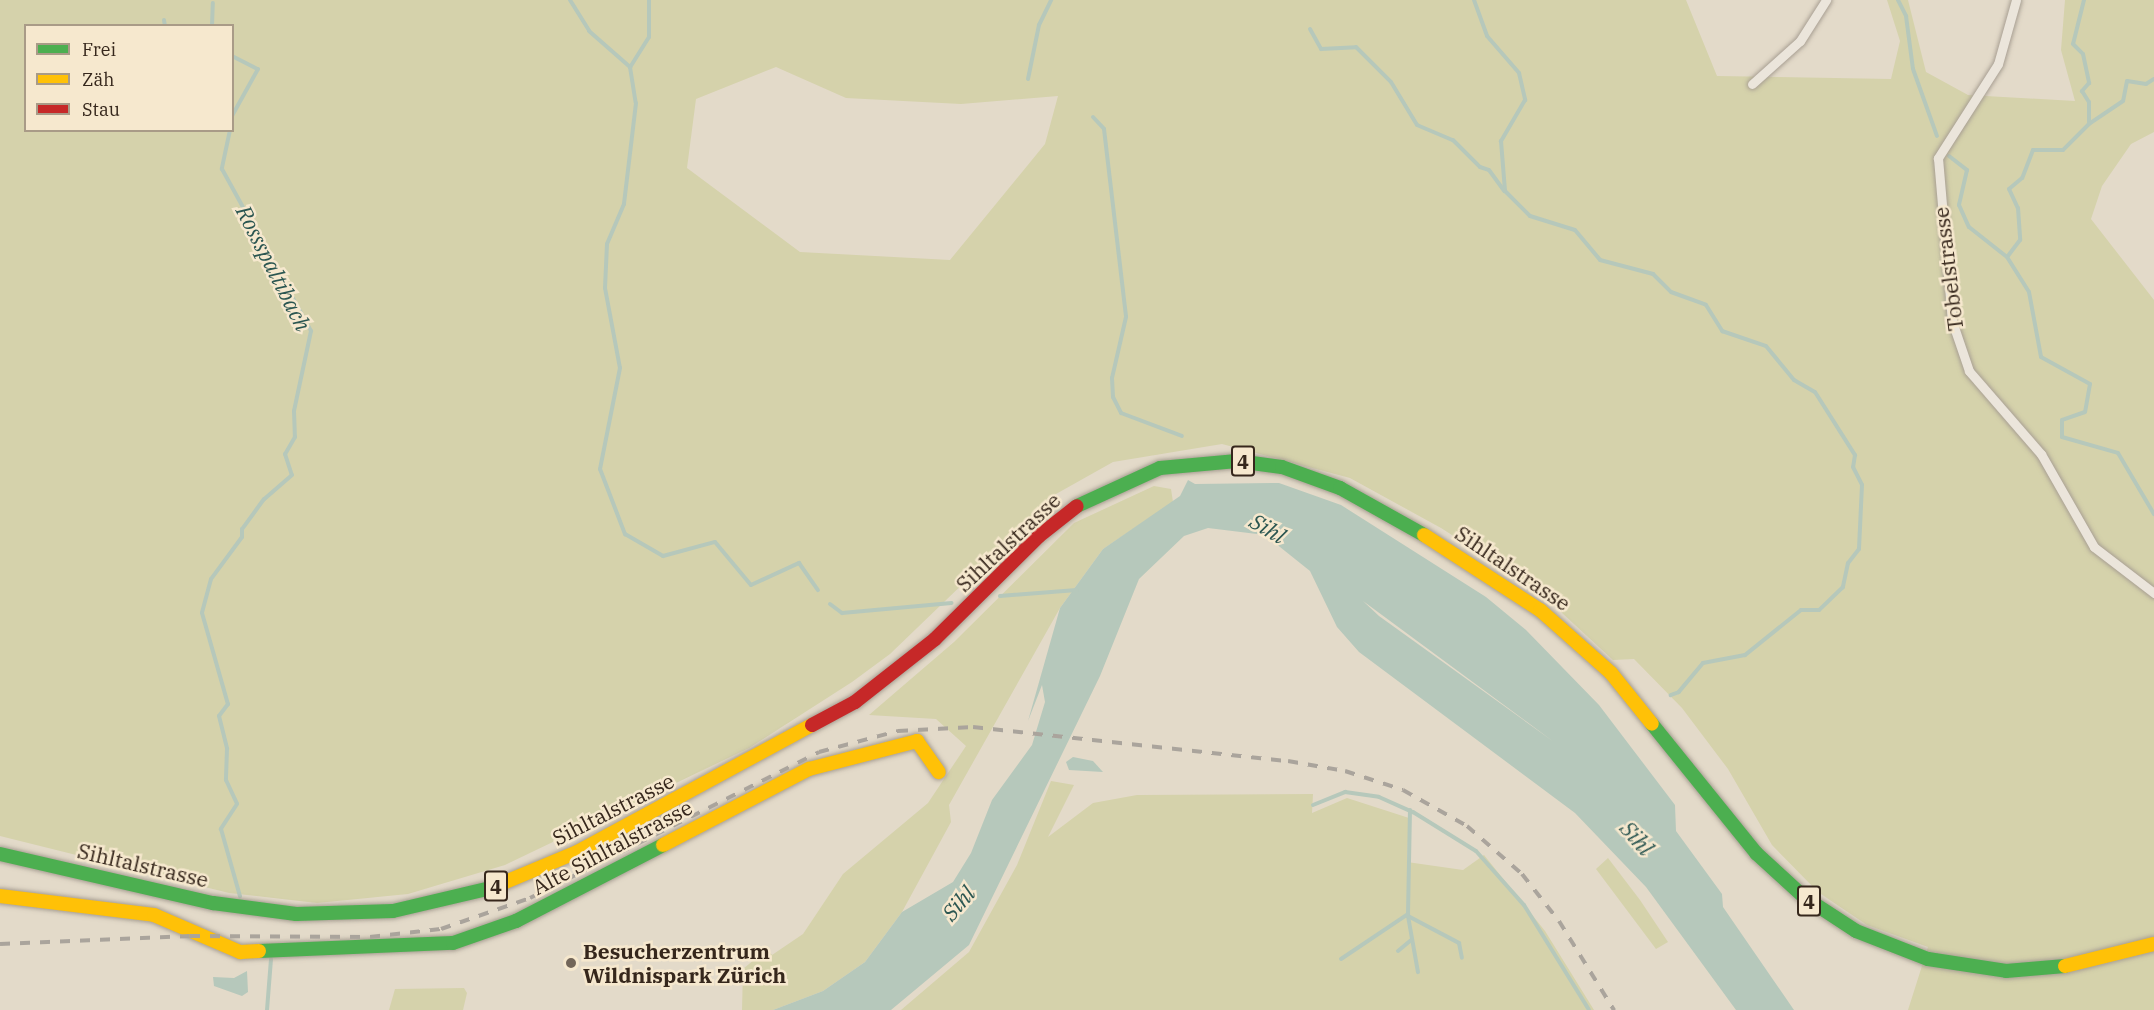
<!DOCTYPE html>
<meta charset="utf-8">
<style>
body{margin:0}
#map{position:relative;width:2154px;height:1010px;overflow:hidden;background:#e3dac9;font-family:"IBM Plex Serif",serif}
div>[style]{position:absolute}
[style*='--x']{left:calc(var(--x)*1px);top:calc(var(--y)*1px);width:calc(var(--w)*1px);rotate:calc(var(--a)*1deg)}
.green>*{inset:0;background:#d5d2ab}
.water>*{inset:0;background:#b6c8bb}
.stream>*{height:4px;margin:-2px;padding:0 2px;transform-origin:2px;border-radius:2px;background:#b6c8bb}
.roads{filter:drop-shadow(0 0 2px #a89f93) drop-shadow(0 0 2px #a89f93)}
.street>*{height:9px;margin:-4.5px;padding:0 4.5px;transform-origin:4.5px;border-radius:4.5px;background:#ebe5db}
.fast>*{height:14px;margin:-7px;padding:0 7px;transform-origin:7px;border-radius:7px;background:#4caf50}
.slow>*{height:14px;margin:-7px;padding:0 7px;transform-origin:7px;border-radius:7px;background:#ffc107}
.jam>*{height:14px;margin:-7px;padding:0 7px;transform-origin:7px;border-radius:7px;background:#c62828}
.rail>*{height:4px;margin-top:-2px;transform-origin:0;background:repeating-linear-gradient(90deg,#aaa49c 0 10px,transparent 0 20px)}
.dots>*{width:16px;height:16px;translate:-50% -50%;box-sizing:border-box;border:3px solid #f6e8ce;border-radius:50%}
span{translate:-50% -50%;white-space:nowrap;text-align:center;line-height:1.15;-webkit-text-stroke:5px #f6e8ce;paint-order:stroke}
.shield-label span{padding:2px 4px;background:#f6e8ce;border:2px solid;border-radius:4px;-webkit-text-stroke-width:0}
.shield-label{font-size:20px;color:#36271c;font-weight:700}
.street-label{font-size:21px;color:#36271c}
.poi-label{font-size:21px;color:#36271c;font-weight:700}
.left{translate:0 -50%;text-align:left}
.water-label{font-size:22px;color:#2b5651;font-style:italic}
.legend{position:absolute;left:24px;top:24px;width:210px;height:108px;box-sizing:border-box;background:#f6e8ce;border:2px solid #a99b87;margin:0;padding:8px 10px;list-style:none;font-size:18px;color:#36271c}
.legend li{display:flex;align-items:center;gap:12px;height:30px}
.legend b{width:30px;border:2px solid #a99b87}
</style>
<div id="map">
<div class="green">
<i style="clip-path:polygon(evenodd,0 0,1686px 0,1717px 76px,1891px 79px,1900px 41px,1887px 0,1908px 0,1926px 72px,1968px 95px,2075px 101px,2061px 50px,2065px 0,2154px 0,2154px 132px,2131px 144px,2102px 186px,2091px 219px,2154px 300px,2154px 1010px,1908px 1010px,1928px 947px,1867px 925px,1818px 892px,1772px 845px,1728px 769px,1682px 708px,1634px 659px,1613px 660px,1536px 589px,1441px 528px,1350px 478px,1222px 444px,1113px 462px,1056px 494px,890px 654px,852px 682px,749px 748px,505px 865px,408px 894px,317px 903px,229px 893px,0 836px,0 0,26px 26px,232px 26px,232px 130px,26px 130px,26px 26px,0 0,776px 67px,846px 98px,961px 104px,1058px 96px,1045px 144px,950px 260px,800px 252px,687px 168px,696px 99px,776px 67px)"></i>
<i style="clip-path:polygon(1154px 486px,1171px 489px,1173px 502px,1103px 549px,1060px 608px,949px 805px,951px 822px,902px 912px,865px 962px,823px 991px,773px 1010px,742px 1010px,743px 969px,767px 949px,772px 955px,803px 934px,843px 874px,928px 803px,966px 746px,936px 719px,869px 715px,954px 642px,1074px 523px)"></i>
<i style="clip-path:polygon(1051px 781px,1074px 785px,1048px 837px,1093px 803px,1137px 795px,1313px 794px,1312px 813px,1347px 798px,1409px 818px,1407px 862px,1463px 870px,1484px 855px,1545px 931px,1594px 1010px,901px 1010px,969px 952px,1017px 865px)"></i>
<i style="clip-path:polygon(1608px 858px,1640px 900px,1668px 942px,1656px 949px,1596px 869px)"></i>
<i style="clip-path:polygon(464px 988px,467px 993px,463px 1010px,389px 1010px,395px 989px)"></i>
</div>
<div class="water">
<i style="clip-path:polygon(evenodd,1188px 480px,1195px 484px,1279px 483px,1341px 505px,1486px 597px,1526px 630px,1599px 705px,1675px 805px,1676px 831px,1722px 894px,1723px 907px,1794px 1010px,1736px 1010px,1646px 887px,1575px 813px,1359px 652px,1337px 627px,1310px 571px,1265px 535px,1208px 528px,1184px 536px,1139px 579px,1100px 676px,969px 945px,891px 1010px,773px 1010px,823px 991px,865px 962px,902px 912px,953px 882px,971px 853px,992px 800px,1032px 745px,1045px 702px,1042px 685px,1028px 721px,1060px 608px,1103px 549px,1180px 496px,1188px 480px,1363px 601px,1554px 742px,1379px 616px,1363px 601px)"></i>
<i style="clip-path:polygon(1073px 757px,1093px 761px,1103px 772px,1069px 770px,1066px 762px)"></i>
<i style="clip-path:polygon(247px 971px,248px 992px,242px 996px,214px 986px,213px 977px,234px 978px)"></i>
</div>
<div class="stream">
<i style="--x:570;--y:0;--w:36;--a:58"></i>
<i style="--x:589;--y:31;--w:55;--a:41.3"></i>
<i style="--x:649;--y:0;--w:37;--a:90"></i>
<i style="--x:649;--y:37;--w:36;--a:122"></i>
<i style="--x:630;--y:67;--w:36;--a:81"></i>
<i style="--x:636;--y:103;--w:102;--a:96.8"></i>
<i style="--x:624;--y:204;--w:43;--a:113"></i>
<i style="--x:607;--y:244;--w:44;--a:92.6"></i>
<i style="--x:605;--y:288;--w:81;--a:79.4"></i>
<i style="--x:620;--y:368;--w:103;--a:101.2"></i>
<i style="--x:600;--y:469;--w:70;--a:69"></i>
<i style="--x:625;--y:534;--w:44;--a:30.1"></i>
<i style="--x:663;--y:556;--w:54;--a:-15.1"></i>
<i style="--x:715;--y:542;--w:56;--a:50.1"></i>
<i style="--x:751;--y:585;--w:53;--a:-24.6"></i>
<i style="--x:799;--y:563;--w:33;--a:55"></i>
<i style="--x:1474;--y:0;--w:38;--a:70"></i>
<i style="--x:1487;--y:36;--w:49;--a:49.1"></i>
<i style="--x:1519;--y:73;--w:28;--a:77"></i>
<i style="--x:1525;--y:100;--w:48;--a:120.3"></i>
<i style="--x:1501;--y:141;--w:50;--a:85.4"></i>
<i style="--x:1505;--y:191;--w:35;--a:45"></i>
<i style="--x:1530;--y:216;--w:47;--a:17.3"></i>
<i style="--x:1575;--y:230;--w:39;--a:50"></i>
<i style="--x:1600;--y:260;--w:55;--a:14.8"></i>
<i style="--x:1653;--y:274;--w:25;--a:45"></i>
<i style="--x:1671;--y:292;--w:37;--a:20"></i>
<i style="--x:1706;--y:305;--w:31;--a:58"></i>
<i style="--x:1722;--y:331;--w:46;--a:18.8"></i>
<i style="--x:1766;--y:346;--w:44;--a:50.5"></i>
<i style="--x:1794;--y:380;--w:24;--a:30"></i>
<i style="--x:1815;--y:392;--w:75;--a:57.6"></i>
<i style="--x:1855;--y:455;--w:12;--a:99"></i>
<i style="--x:1853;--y:467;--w:20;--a:63"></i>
<i style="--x:1862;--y:485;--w:64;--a:92.7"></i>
<i style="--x:1859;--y:549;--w:18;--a:128"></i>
<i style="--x:1848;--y:563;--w:25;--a:102"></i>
<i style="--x:1843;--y:587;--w:33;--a:136"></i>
<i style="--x:1819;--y:610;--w:18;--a:180"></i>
<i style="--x:1801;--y:610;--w:72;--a:141.2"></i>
<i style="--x:1745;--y:655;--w:43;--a:169.2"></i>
<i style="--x:1703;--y:663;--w:38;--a:130"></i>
<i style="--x:1679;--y:692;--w:9;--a:159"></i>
<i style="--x:1898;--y:0;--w:18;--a:63"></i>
<i style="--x:1906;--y:16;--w:53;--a:82.5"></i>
<i style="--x:1913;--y:69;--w:71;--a:70.3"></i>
<i style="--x:2084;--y:0;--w:45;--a:104"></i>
<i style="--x:2073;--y:44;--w:14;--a:45"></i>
<i style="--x:2083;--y:54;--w:30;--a:78"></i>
<i style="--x:2089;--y:83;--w:11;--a:131"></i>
<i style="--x:2082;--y:91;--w:13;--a:58"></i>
<i style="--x:2089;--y:102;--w:20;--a:90"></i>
<i style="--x:164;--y:20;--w:6;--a:81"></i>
<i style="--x:212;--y:26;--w:23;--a:-88"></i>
<i style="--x:1310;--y:29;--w:23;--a:61"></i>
<i style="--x:1321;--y:49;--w:35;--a:-3"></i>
<i style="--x:1356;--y:47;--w:49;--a:45"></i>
<i style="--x:1391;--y:82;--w:50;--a:58.8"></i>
<i style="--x:1417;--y:125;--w:39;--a:23"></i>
<i style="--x:1453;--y:140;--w:38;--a:45"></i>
<i style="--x:1480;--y:167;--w:9;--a:18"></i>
<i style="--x:1489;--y:170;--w:26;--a:54"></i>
<i style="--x:232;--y:56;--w:29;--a:27"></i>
<i style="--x:258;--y:69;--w:54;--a:119"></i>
<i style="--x:1028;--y:79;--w:55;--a:-78.5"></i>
<i style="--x:1039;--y:25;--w:28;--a:-64"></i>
<i style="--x:2154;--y:79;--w:9;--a:148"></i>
<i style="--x:2146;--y:84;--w:19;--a:-171"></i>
<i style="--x:2127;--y:81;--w:20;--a:101"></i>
<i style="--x:2123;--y:101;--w:40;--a:146"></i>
<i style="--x:2090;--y:123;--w:38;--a:135"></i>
<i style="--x:2063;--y:150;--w:30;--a:180"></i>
<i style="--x:2033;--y:150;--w:30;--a:111"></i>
<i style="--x:2022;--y:178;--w:17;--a:140"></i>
<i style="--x:2009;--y:189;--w:21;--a:65"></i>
<i style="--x:2018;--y:208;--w:32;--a:86"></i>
<i style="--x:2020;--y:240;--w:21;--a:127"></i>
<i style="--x:2007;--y:257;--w:41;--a:57.8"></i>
<i style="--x:2029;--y:292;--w:66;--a:79.5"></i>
<i style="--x:2041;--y:357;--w:56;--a:28.9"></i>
<i style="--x:2090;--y:384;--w:28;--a:100"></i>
<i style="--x:2085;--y:412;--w:24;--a:161"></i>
<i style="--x:2062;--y:420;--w:17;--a:90"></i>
<i style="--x:2062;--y:437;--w:58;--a:15.9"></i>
<i style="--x:2118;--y:453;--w:71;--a:59.5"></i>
<i style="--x:1093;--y:117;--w:16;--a:47"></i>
<i style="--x:1104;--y:129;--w:189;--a:83.3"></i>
<i style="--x:1126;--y:317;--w:63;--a:102.9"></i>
<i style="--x:1112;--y:378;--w:19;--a:87"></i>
<i style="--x:1113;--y:397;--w:18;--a:63"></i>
<i style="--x:1121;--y:413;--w:65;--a:20.7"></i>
<i style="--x:230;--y:130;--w:40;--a:102"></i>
<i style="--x:222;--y:169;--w:185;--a:61.2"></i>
<i style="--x:311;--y:331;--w:82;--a:102"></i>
<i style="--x:294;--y:411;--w:26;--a:88"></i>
<i style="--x:295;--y:437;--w:20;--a:120"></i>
<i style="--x:285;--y:454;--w:22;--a:72"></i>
<i style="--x:292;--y:475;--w:37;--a:139"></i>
<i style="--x:264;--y:499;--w:37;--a:126"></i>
<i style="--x:242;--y:529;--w:8;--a:90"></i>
<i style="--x:242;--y:537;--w:52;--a:126.4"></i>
<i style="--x:211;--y:579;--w:35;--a:105"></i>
<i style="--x:202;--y:613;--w:95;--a:74.1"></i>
<i style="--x:228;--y:704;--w:15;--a:127"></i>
<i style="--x:219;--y:716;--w:34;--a:76"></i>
<i style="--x:227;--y:749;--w:31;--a:92"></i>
<i style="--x:226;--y:780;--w:26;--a:65"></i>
<i style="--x:237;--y:804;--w:30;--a:123"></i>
<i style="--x:221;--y:829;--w:70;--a:74.2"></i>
<i style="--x:1949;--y:156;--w:23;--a:38"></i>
<i style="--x:1967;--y:170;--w:36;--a:103"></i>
<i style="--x:1959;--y:205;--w:24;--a:66"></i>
<i style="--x:1969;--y:227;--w:48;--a:38.3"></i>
<i style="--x:1000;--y:596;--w:77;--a:-4.5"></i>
<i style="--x:830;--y:604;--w:15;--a:37"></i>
<i style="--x:842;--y:613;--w:110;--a:-5.2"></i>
<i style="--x:1313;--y:805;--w:35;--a:-22"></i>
<i style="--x:1345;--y:792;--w:34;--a:8"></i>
<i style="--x:1379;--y:797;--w:37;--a:24"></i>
<i style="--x:1413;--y:812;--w:74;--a:31.8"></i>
<i style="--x:1476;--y:851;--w:72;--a:48.4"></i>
<i style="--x:1524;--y:905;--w:123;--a:58.2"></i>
<i style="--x:1410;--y:810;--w:106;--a:91.1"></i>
<i style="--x:1408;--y:916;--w:57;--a:79.9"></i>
<i style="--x:1408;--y:916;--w:58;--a:27.9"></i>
<i style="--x:1459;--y:943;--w:15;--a:79"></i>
<i style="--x:1398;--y:951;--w:16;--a:-40"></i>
<i style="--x:1341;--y:959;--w:81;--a:-33.9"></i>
<i style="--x:267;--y:1010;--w:51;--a:-85.5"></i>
</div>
<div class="roads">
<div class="street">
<i style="--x:2016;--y:0;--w:66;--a:105.7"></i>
<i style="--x:1998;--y:64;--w:112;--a:122.6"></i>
<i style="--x:1938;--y:158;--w:164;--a:85.1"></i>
<i style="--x:1952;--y:321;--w:53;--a:71.2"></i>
<i style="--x:1969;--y:371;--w:110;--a:49.1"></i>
<i style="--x:2041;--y:454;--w:107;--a:60.3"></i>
<i style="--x:2094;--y:547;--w:76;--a:37.5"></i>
<i style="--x:1752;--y:84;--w:64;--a:-41.9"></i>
<i style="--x:1800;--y:41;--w:49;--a:-57.6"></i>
</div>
<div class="fast">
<i style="--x:1077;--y:506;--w:91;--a:-24.6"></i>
<i style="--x:1160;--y:468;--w:77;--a:-5.2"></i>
<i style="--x:1237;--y:461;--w:45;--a:7.6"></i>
<i style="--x:1282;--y:467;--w:62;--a:19.9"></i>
<i style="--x:1340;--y:488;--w:96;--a:29.2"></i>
<i style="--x:1652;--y:724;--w:166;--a:51.1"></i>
<i style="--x:1756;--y:853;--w:65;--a:42.5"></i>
<i style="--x:1804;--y:897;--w:62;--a:33.2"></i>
<i style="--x:1856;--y:931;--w:77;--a:21.3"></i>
<i style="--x:1928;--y:959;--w:79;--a:8.7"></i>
<i style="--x:2006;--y:971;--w:59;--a:-4.8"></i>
<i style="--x:0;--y:854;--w:219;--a:13"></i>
<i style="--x:213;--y:903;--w:84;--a:7.5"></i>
<i style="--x:296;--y:914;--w:97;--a:-1.8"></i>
<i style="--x:393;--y:911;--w:101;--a:-13.2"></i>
<i style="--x:259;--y:951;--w:194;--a:-2.4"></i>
<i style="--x:453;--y:943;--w:67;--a:-19.2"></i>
<i style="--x:516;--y:921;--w:165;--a:-27.3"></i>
</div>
<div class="slow">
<i style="--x:1424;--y:535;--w:138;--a:32.9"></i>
<i style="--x:1540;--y:610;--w:95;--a:41.6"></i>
<i style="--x:1611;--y:673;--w:65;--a:51.2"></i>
<i style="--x:663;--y:845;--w:165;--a:-27.5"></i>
<i style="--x:809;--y:769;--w:112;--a:-14.5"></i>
<i style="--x:917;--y:741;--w:38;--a:55"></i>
<i style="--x:491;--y:888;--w:93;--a:-22.7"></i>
<i style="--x:577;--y:852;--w:267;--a:-28.4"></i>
<i style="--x:0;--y:896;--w:155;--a:7"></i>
<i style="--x:154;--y:915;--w:94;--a:23.3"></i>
<i style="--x:240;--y:952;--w:19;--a:-3"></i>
<i style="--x:2065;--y:966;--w:92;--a:-13.9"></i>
</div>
<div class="jam">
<i style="--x:812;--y:725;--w:49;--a:-28.1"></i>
<i style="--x:855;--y:702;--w:102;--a:-38.2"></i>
<i style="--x:935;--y:639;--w:146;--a:-44.7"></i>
<i style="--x:1039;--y:536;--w:48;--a:-38.3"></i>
</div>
</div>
<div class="rail">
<i style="--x:0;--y:944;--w:190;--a:-2.4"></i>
<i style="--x:190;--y:936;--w:180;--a:0.3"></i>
<i style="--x:370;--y:937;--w:71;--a:-6.4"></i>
<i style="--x:441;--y:929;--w:94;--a:-19.2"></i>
<i style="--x:530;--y:898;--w:324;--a:-26.8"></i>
<i style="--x:819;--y:752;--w:82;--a:-14.9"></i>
<i style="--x:898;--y:731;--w:75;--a:-3.1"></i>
<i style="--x:973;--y:727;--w:317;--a:6.2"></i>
<i style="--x:1288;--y:761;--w:58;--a:10"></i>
<i style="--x:1345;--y:771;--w:61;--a:18.1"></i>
<i style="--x:1403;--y:790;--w:73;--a:29.4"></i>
<i style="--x:1467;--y:826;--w:73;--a:41.1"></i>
<i style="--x:1522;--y:874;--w:60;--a:51.8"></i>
<i style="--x:1559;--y:921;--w:105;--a:58.3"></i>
</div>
<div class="dots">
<i style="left:571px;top:963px;background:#736659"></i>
</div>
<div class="shield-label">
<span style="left:1243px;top:461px">4</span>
<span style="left:496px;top:886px">4</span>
<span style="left:1809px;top:901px">4</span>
</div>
<div class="street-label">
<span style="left:1948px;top:269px;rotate:-97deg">Tobelstrasse</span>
<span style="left:1008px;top:542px;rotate:-43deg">Sihltalstrasse</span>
<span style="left:1513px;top:568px;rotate:34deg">Sihltalstrasse</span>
<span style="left:613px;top:809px;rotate:-27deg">Sihltalstrasse</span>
<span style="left:612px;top:847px;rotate:-28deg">Alte Sihltalstrasse</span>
<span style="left:143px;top:865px;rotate:13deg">Sihltalstrasse</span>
</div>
<div class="poi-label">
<span class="left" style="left:583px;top:963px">Besucherzentrum<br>Wildnispark Zürich</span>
</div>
<div class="water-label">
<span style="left:274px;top:268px;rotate:63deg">Rossspaltibach</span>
<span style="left:1268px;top:528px;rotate:31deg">Sihl</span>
<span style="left:1637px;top:838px;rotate:49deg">Sihl</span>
<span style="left:958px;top:903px;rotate:-49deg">Sihl</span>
</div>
<ul class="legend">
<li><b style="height:8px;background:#4caf50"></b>Frei</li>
<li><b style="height:8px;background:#ffc107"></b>Zäh</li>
<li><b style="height:8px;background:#c62828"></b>Stau</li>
</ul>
</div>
